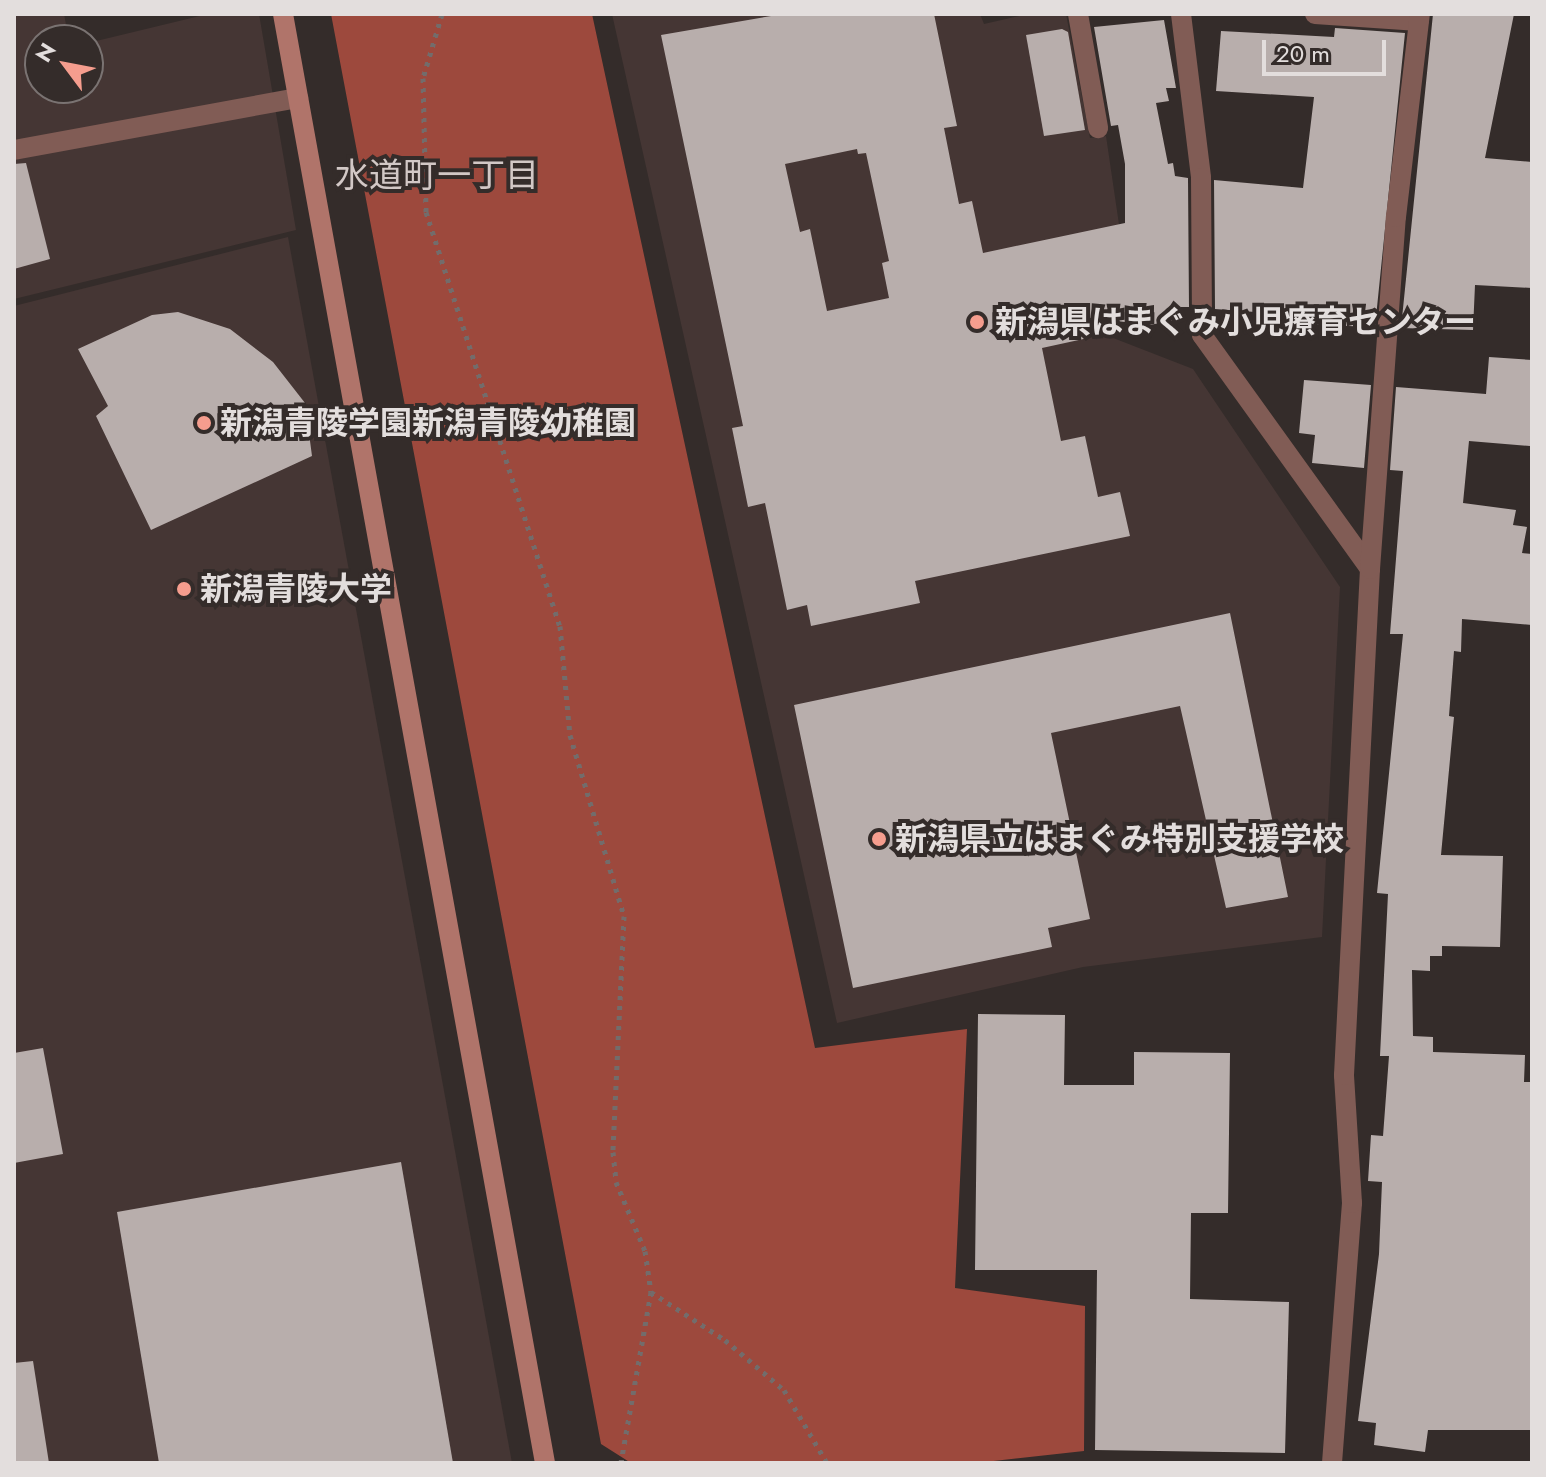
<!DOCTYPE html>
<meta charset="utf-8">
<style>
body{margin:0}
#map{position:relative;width:1546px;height:1477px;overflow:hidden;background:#342c2a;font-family:Jost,"Noto Sans JP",sans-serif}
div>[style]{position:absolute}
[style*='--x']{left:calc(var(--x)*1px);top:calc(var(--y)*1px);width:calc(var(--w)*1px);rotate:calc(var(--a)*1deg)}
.built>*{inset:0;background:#453634}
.forest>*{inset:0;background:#9d493d}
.building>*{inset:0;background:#b8aeac}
.path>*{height:5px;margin-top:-2.5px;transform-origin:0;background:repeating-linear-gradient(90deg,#736c6b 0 4px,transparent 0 10px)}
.lane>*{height:20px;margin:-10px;padding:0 10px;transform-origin:10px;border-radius:10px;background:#815c55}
.street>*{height:20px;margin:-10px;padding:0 10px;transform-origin:10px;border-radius:10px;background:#815c55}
.secondary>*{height:20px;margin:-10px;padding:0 10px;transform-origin:10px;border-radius:10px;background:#b0746a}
.dots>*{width:22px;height:22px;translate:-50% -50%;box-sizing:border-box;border:4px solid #342c2a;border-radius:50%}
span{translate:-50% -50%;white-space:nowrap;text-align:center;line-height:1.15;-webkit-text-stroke:8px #342c2a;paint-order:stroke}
.poi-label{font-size:32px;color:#e3dedd;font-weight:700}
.left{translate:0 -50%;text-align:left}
.neighbourhood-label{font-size:34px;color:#d2c8c6}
.frame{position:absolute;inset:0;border:16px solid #e3dedd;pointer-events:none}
.north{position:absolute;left:24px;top:24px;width:80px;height:80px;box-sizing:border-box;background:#342c2a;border:2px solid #7a7372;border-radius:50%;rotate:302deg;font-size:22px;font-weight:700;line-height:32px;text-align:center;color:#e3dedd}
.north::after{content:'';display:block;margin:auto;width:28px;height:36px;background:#f59d8e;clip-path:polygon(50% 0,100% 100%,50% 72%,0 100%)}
.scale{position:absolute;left:1262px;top:40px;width:124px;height:36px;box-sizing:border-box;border:4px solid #e3dedd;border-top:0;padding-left:10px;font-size:24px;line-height:28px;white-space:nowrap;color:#e3dedd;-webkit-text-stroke:6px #342c2a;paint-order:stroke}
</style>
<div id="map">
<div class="built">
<i style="clip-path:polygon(14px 14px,64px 14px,69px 40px,40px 40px,40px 88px,88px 88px,88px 43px,208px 14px,259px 14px,296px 230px,14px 299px)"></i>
<i style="clip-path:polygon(612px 14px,980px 14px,984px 24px,1028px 14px,1066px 14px,1090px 138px,1106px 136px,1121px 238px,1108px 336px,1193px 369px,1340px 587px,1322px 937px,1083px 967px,837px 1023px)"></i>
<i style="clip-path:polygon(288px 237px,512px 1463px,14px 1463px,14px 306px)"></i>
</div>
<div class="forest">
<i style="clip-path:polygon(331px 14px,592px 14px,815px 1048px,967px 1029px,955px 1288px,1085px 1306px,1084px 1451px,976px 1463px,631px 1463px,601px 1444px)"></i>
</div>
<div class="building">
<i style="clip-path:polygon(evenodd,783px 14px,934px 14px,957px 126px,944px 128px,959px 204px,972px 201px,983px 253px,1125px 223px,1125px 164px,1118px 125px,1111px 126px,1094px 27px,1164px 20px,1176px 88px,1166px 88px,1169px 101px,1156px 103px,1168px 164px,1173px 163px,1175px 176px,1188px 178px,1189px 307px,1181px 307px,1179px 319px,1150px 325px,1083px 317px,1088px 338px,1042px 348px,1061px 441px,1085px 436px,1098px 497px,1120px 492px,1130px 536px,915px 581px,920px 603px,811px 626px,807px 605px,787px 610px,765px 503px,748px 507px,732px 428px,743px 426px,661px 35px,783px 14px,857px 149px,858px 154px,866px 153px,889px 261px,882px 263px,889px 298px,827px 311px,810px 229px,800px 232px,785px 164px,857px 149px)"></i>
<i style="clip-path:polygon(1433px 14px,1514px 14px,1485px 158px,1532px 162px,1532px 288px,1475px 285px,1473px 330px,1401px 328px)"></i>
<i style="clip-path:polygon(1335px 28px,1405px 33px,1375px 327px,1296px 324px,1296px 315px,1215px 309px,1214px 180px,1303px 188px,1314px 97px,1216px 91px,1221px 31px,1334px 37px)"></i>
<i style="clip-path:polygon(1062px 29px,1068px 32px,1085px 130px,1044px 136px,1026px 35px)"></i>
<i style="clip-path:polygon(26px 163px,50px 259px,14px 269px,14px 164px)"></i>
<i style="clip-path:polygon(178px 312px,230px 329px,273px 362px,305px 403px,312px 456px,151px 530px,96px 416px,108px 406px,78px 349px,152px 315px)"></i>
<i style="clip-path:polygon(1489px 357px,1532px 360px,1530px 446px,1469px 441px,1463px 503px,1516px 510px,1513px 525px,1527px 527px,1522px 553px,1532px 554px,1532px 625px,1462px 619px,1461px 652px,1454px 651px,1449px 716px,1454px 717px,1441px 855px,1503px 856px,1500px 947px,1442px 946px,1442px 956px,1430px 956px,1430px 971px,1412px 970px,1413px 1036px,1433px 1037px,1433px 1052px,1525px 1055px,1524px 1082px,1532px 1082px,1532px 1430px,1428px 1430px,1425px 1452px,1374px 1445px,1376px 1423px,1358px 1421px,1379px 1254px,1382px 1182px,1368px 1181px,1371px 1135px,1383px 1136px,1389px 1056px,1380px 1056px,1388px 894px,1377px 893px,1403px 634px,1390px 634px,1403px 471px,1390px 470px,1396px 387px,1486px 394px)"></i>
<i style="clip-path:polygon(1304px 380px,1371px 385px,1364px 468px,1312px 463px,1315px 435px,1299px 433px)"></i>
<i style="clip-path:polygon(1230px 613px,1288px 897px,1226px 908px,1180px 706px,1051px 733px,1090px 919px,1048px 928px,1052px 947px,853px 988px,794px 705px)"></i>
<i style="clip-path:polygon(978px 1014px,1065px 1015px,1064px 1085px,1134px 1085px,1134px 1052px,1230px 1053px,1228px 1213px,1191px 1213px,1190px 1299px,1289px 1302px,1285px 1453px,1095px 1450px,1097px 1270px,975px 1270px)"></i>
<i style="clip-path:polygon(43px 1048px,63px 1154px,14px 1163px,14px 1053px)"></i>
<i style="clip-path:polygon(401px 1162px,453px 1463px,159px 1463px,117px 1212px)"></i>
<i style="clip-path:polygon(33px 1361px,49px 1463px,14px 1463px,14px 1363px)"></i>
</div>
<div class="path">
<i style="--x:442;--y:14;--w:67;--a:106.5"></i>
<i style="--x:423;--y:78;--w:134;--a:88.7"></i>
<i style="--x:426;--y:212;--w:435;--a:72.1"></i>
<i style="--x:560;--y:626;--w:109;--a:84.8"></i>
<i style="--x:570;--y:735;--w:189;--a:73.4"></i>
<i style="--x:624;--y:916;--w:236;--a:92.7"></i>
<i style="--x:613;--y:1152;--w:30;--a:84"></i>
<i style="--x:616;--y:1182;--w:75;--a:67.2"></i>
<i style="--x:645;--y:1251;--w:41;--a:81.7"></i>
<i style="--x:651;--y:1292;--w:174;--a:100"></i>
<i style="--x:651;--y:1292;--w:88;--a:33"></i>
<i style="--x:725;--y:1340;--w:77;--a:40.3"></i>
<i style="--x:784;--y:1390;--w:85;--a:59.5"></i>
</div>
<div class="lane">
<i style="--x:14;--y:150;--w:289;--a:-10.4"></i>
</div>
<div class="street">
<i style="--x:1078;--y:14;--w:116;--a:80"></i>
<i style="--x:1181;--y:14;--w:165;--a:83"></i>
<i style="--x:1201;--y:178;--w:157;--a:89.6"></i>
<i style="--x:1202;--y:335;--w:288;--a:54.3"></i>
<i style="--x:1315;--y:14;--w:104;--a:3.9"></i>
<i style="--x:1332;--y:1463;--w:261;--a:-85.6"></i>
<i style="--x:1352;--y:1203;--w:128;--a:-93.6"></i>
<i style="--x:1344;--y:1075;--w:507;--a:-87.06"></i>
<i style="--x:1370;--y:569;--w:353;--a:-85.8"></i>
<i style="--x:1396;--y:217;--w:204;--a:-83.3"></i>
</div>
<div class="secondary">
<i style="--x:283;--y:14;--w:1472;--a:79.75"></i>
</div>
<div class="dots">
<i style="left:977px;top:322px;background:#f59d8e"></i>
<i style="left:204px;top:423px;background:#f59d8e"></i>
<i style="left:184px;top:589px;background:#f59d8e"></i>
<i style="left:879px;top:839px;background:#f59d8e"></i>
</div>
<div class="poi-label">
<span class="left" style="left:995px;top:322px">新潟県はまぐみ小児療育センター</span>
<span class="left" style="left:220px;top:423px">新潟青陵学園新潟青陵幼稚園</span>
<span class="left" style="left:200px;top:589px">新潟青陵大学</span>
<span class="left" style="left:895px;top:839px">新潟県立はまぐみ特別支援学校</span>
</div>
<div class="neighbourhood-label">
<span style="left:437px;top:176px">水道町一丁目</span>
</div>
<div class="frame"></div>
<div class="north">N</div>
<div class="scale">20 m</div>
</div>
